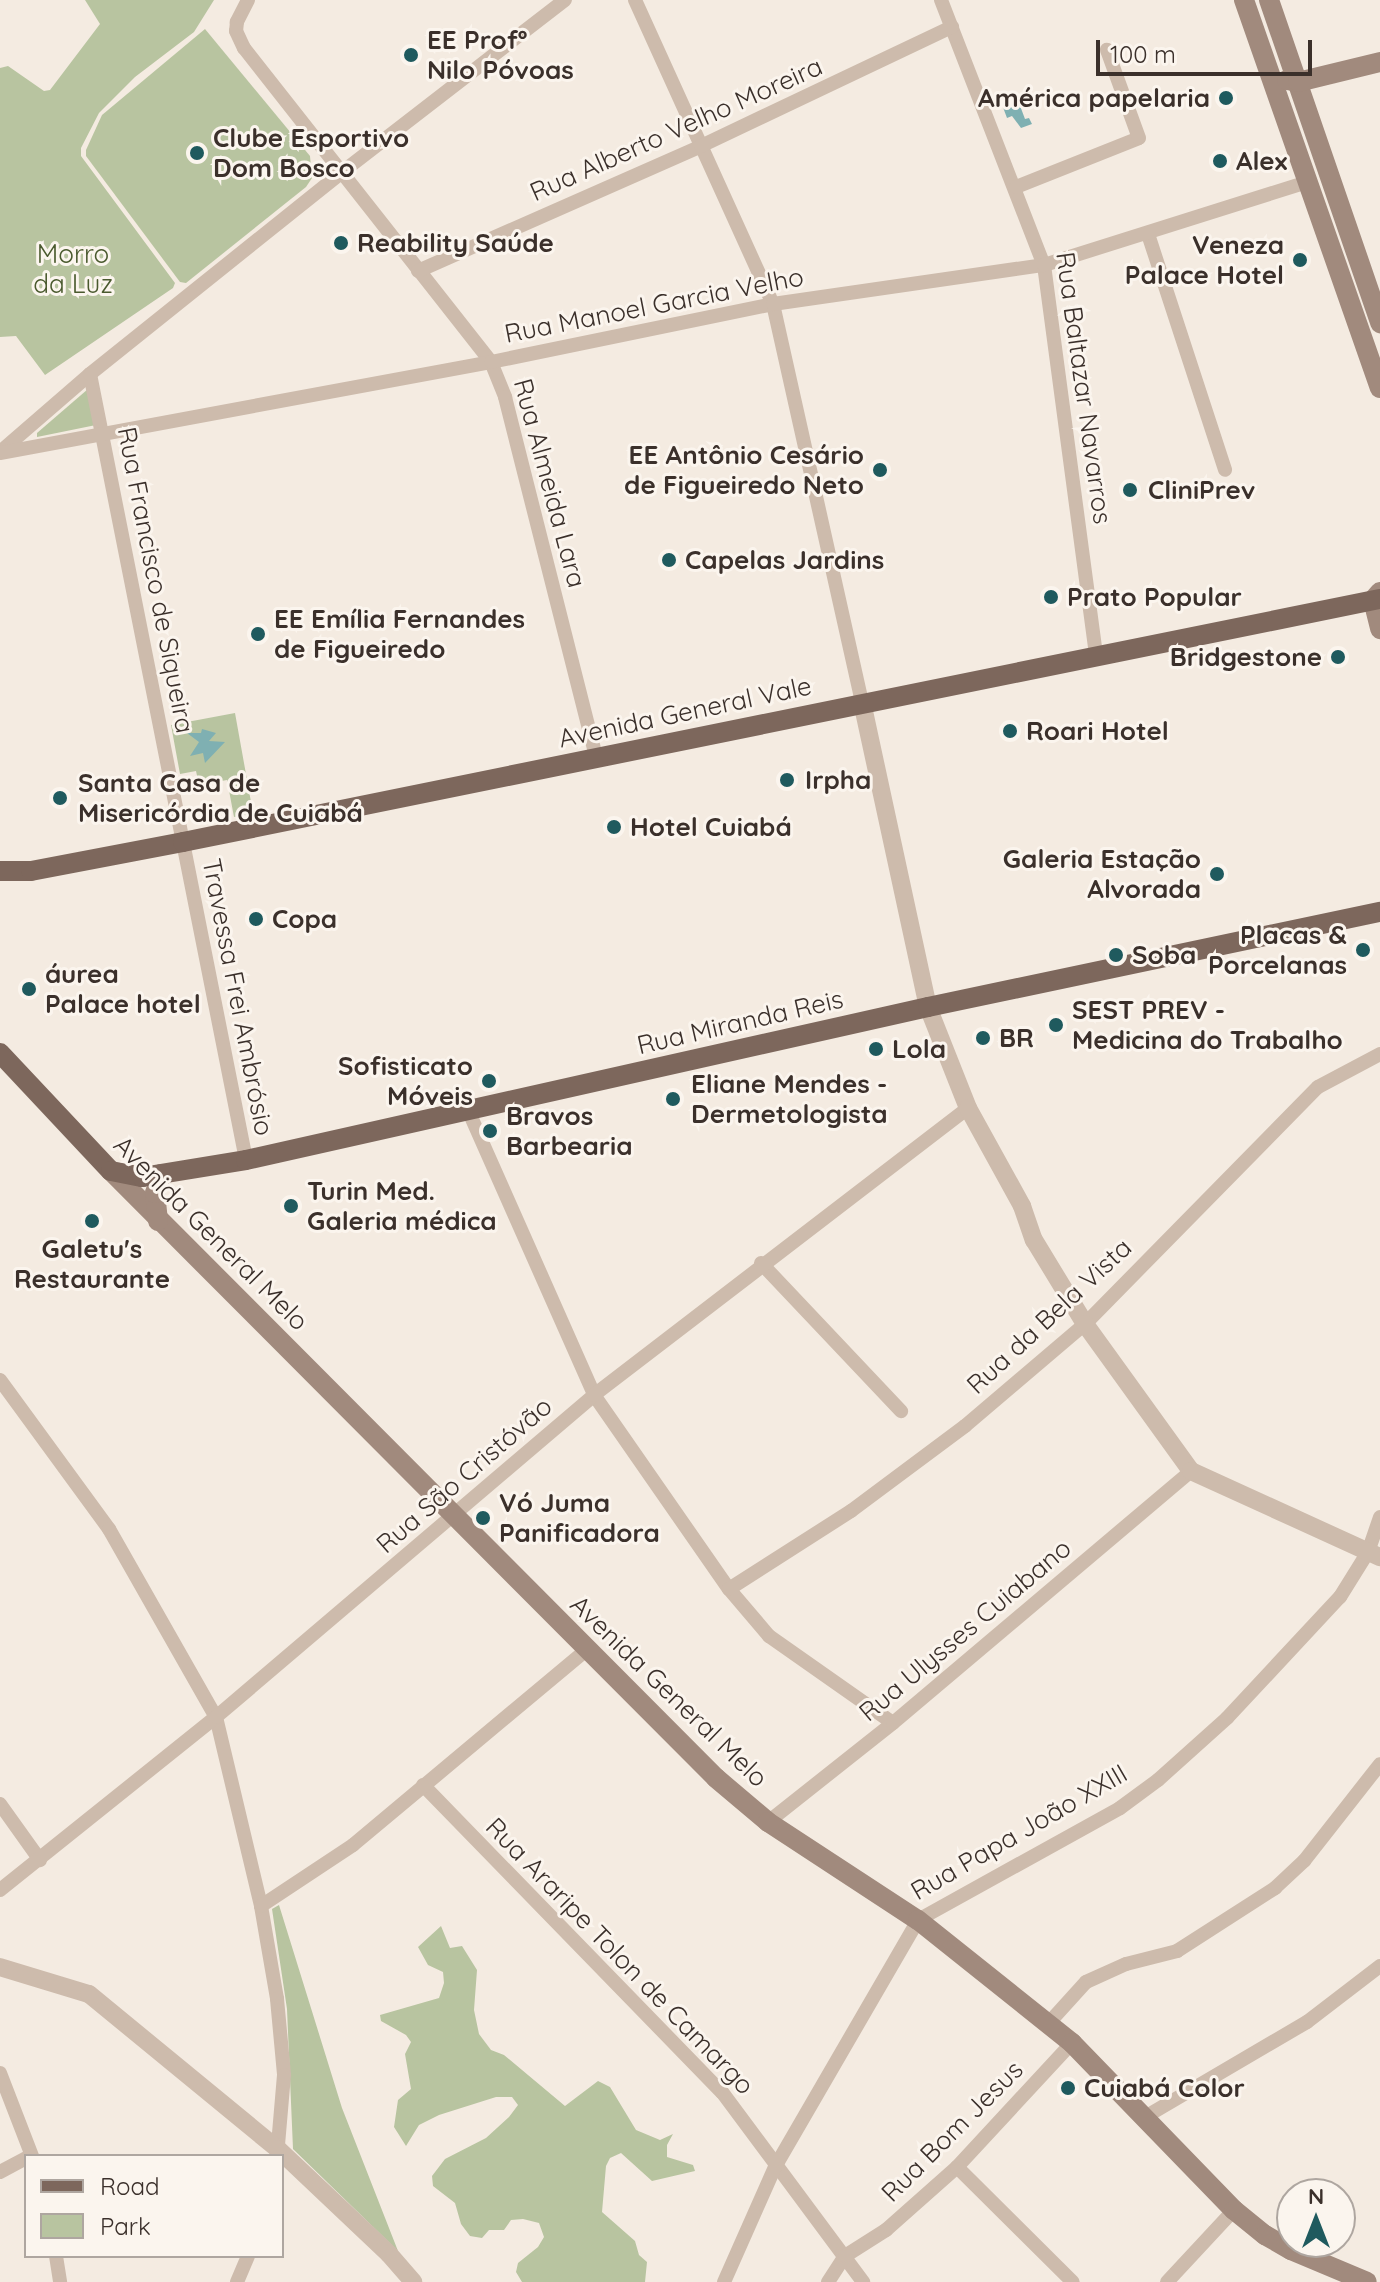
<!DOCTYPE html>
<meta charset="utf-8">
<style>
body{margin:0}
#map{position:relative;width:1380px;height:2282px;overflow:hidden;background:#f4ebe1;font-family:Quicksand,sans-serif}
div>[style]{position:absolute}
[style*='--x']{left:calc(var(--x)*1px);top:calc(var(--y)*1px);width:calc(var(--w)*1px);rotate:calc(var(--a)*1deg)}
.green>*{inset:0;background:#b8c4a0}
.water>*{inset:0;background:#7fb0b2}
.minor>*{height:14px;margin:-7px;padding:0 7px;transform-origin:7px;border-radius:7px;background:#cdbbac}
.tertiary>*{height:18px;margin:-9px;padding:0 9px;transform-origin:9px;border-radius:9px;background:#cdbbac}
.secondary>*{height:20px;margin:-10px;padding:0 10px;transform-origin:10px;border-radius:10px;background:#a18a7d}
.primary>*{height:20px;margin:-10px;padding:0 10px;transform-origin:10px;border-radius:10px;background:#7d675c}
.dots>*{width:22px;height:22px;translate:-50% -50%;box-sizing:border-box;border:4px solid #fbf5ee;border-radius:50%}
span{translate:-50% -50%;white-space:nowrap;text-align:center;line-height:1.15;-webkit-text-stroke:6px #fbf5ee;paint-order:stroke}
.poi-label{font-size:26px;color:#3b302b;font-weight:700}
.left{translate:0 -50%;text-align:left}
.right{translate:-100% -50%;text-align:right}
.street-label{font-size:26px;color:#3b302b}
.park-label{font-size:26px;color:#4a5a2e}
.legend{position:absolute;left:24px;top:2154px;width:260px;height:104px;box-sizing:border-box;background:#fbf5ee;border:2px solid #aea6a0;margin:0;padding:10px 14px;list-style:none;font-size:24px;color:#3b302b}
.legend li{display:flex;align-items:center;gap:16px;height:40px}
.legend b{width:40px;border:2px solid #aea6a0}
.north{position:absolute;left:1276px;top:2178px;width:80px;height:80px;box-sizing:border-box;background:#fbf5ee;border:2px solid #aea6a0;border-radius:50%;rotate:0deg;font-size:22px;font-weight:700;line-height:32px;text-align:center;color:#3b302b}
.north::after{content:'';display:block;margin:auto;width:28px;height:36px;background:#1f5a5e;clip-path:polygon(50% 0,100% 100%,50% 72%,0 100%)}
.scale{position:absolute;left:1096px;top:40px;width:216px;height:36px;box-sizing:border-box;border:4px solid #3b302b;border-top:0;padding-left:10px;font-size:24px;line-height:28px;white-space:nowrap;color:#3b302b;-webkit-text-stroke:6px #fbf5ee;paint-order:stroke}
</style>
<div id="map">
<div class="green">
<i style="clip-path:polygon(85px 0,214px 0,194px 32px,135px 77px,99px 113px,81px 148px,81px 156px,175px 283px,173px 288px,45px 375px,16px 336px,0 337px,0 68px,8px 66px,44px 91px,50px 90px,100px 24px)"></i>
<i style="clip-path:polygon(205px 29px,310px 156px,312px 178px,306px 187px,186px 283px,180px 282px,86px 156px,86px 150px,102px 115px)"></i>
<i style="clip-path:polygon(88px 389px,96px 425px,37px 437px,37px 433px)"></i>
<i style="clip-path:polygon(235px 713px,253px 813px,234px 817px,227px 780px,199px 785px,196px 771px,180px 774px,171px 725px)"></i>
<i style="clip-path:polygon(279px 1905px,342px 2108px,398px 2251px,293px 2149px,287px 2009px,272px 1909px)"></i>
<i style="clip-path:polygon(441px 1926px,450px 1948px,462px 1946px,477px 1970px,474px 2010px,479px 2034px,491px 2050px,504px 2055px,565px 2106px,598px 2081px,610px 2087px,636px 2130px,660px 2140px,673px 2134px,667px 2145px,667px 2157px,693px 2165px,695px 2171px,652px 2181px,621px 2153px,610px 2158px,606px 2166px,602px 2212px,635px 2241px,639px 2255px,647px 2262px,645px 2282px,522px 2282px,516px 2272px,518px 2263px,538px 2247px,544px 2237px,539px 2223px,523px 2219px,511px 2220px,504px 2230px,489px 2230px,482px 2238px,470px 2236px,461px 2224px,455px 2203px,433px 2186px,432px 2176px,445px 2159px,486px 2138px,509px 2117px,518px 2105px,512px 2097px,496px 2097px,439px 2115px,419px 2125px,406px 2146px,394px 2127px,398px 2100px,411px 2089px,405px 2054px,411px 2042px,406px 2035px,381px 2021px,380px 2015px,439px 1998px,444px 1983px,443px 1972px,428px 1965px,418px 1947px)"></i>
</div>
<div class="water">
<i style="clip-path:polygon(1006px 91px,1012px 105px,1019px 103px,1025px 119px,1029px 118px,1032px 124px,1021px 128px,1012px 116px,1007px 118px,998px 94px)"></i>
<i style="clip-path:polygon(202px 729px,216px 733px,209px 741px,225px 742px,205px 763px,203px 753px,190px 756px,199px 742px,187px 733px,201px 733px)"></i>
</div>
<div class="minor">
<i style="--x:248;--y:0;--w:25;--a:117"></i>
<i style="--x:237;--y:22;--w:9;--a:96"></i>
<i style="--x:236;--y:31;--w:19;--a:65"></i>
<i style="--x:244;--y:48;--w:400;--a:51.8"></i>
<i style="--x:491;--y:362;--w:38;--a:68"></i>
<i style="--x:505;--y:397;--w:371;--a:75.8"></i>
<i style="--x:635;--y:0;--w:334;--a:65.6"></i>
<i style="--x:773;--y:304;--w:408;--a:77.4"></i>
<i style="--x:941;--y:0;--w:284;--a:68.8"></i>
<i style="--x:1044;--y:265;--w:394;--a:82.4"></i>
<i style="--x:1016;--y:187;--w:132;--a:-21.7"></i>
<i style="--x:1139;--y:138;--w:94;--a:-110"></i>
<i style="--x:1148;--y:234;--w:248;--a:71.9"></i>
<i style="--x:418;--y:271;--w:309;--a:-23.8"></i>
<i style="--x:701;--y:146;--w:278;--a:-25.4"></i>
<i style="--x:90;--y:374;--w:801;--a:78.77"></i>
<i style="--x:0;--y:452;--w:119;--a:-40.9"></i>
<i style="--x:90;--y:374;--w:322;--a:-38.7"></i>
<i style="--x:341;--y:173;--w:283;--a:-37.7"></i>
<i style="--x:0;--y:453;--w:499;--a:-10.5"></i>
<i style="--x:491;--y:362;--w:288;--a:-11.6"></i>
<i style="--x:773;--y:304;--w:274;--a:-8.2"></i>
<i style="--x:1044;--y:265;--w:279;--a:-17.5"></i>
<i style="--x:468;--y:1110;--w:312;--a:66.1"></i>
<i style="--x:594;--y:1395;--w:236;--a:55.2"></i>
<i style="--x:729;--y:1589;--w:62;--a:49.6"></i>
<i style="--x:769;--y:1636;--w:151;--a:35.1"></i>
<i style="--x:761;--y:1263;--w:204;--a:46.6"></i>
<i style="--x:0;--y:1380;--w:185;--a:53.8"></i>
<i style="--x:109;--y:1529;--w:216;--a:60.4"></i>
<i style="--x:216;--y:1717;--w:194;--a:76.6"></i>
<i style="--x:261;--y:1906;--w:94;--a:80.2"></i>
<i style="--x:277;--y:1999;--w:76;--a:84.7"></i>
<i style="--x:284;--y:2075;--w:81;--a:94.9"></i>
<i style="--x:729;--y:1589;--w:145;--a:-32.6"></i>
<i style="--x:851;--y:1511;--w:142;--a:-36.7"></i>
<i style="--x:965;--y:1426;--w:157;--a:-40.4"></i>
<i style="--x:1085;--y:1324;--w:332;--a:-45.5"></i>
<i style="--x:1318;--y:1087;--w:70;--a:-28"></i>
<i style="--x:423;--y:1785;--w:429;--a:45.8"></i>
<i style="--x:722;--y:2092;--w:237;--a:53.4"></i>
<i style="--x:0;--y:1804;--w:69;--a:54.5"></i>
<i style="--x:768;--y:1822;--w:159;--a:-38.4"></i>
<i style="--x:893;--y:1723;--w:390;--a:-40.2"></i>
<i style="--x:0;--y:1890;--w:277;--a:-38.7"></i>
<i style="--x:216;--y:1717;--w:497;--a:-40.4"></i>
<i style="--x:594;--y:1395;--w:471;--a:-37.5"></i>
<i style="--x:261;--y:1906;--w:110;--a:-33.5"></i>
<i style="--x:353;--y:1845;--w:307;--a:-39.9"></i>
<i style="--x:1047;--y:2025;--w:58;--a:-47.8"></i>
<i style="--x:1086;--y:1982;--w:44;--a:-24.2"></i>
<i style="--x:1126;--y:1964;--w:53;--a:-14.3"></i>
<i style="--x:1177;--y:1951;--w:117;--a:-32.7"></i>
<i style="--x:1275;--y:1888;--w:40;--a:-43"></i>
<i style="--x:1304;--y:1861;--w:123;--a:-51.9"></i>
<i style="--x:0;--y:2073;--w:89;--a:68.9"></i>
<i style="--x:1145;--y:2117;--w:188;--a:-30.4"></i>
<i style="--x:1307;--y:2022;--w:92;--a:-37.5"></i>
<i style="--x:957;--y:2167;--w:163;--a:44.8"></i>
<i style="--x:0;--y:2172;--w:30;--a:-28"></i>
<i style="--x:56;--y:2256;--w:26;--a:81"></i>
<i style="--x:237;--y:2282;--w:28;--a:-67"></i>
<i style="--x:724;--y:2282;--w:126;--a:-66.1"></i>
<i style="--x:775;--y:2167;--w:285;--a:-59.9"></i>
<i style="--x:918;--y:1920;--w:231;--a:-29"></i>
<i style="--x:1120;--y:1808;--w:47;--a:-36.4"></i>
<i style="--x:1158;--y:1780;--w:93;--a:-41.9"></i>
<i style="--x:1227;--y:1718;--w:166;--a:-47"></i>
<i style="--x:1340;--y:1597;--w:53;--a:-58.1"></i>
<i style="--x:1368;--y:1552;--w:37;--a:-71"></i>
<i style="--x:828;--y:2282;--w:31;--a:-57"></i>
<i style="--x:845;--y:2256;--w:49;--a:-32.4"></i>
<i style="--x:886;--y:2230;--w:95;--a:-41.6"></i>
<i style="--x:957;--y:2167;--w:169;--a:-47.2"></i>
<i style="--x:1167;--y:2282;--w:98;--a:-47.1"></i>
</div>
<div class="tertiary">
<i style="--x:862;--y:702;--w:312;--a:77.8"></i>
<i style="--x:928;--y:1007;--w:109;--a:68.4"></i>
<i style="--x:968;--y:1108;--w:112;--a:61.1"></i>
<i style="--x:1022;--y:1206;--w:36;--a:71"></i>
<i style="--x:1034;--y:1240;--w:98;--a:58.7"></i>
<i style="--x:1085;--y:1324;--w:181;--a:54.2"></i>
<i style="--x:1191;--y:1471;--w:208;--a:24.5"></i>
<i style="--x:0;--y:1967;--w:93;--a:16.9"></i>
<i style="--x:89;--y:1994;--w:244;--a:39.4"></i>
<i style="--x:278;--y:2149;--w:153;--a:43.4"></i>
<i style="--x:389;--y:2254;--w:37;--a:49"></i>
</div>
<div class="secondary">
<i style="--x:1244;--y:0;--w:411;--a:70.7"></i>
<i style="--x:1269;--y:0;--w:342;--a:71"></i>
<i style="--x:1287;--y:80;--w:11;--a:10"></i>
<i style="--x:1298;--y:82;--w:84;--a:-13.7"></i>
<i style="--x:1380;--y:592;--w:11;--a:131"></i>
<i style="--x:1373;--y:600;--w:30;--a:76"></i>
<i style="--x:111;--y:1171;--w:857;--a:45.09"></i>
<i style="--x:716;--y:1778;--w:68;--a:40.2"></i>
<i style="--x:768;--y:1822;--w:179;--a:33.2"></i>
<i style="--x:918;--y:1920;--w:197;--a:38.6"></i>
<i style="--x:1072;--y:2043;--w:233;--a:45.9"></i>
<i style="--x:1234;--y:2210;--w:40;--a:39"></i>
<i style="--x:1265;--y:2235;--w:30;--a:30"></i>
<i style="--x:1291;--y:2250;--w:82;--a:22.8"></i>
<i style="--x:158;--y:1221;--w:28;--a:-96"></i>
<i style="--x:155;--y:1193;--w:20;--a:-72"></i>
</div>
<div class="primary">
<i style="--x:0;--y:871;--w:31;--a:0"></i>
<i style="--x:31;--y:871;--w:155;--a:-10.8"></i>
<i style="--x:183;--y:842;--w:1221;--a:-11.48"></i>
<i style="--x:0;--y:1053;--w:162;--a:46.8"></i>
<i style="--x:111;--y:1171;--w:32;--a:11"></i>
<i style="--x:142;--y:1177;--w:105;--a:-9.3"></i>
<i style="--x:246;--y:1160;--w:699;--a:-12.64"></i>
<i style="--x:928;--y:1007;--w:462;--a:-11.9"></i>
</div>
<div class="dots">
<i style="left:411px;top:55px;background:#1f5a5e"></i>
<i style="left:1226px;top:98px;background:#1f5a5e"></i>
<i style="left:197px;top:153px;background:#1f5a5e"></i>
<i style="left:1220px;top:161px;background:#1f5a5e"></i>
<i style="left:341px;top:243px;background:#1f5a5e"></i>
<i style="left:1300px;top:260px;background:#1f5a5e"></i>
<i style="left:880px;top:470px;background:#1f5a5e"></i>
<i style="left:1130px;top:490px;background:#1f5a5e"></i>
<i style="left:669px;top:560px;background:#1f5a5e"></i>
<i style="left:1051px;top:597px;background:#1f5a5e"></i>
<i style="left:258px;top:634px;background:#1f5a5e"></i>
<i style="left:1338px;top:657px;background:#1f5a5e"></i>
<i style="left:1010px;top:731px;background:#1f5a5e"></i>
<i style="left:787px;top:780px;background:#1f5a5e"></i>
<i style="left:60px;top:798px;background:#1f5a5e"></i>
<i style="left:614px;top:827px;background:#1f5a5e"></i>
<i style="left:1217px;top:874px;background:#1f5a5e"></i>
<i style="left:256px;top:919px;background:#1f5a5e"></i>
<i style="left:1363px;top:950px;background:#1f5a5e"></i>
<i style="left:1116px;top:955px;background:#1f5a5e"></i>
<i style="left:29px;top:989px;background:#1f5a5e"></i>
<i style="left:1056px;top:1025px;background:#1f5a5e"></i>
<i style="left:983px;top:1038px;background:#1f5a5e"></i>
<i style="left:876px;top:1049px;background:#1f5a5e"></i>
<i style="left:489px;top:1081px;background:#1f5a5e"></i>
<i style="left:673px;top:1099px;background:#1f5a5e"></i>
<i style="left:490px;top:1131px;background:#1f5a5e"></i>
<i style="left:291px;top:1206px;background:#1f5a5e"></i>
<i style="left:92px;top:1221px;background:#1f5a5e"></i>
<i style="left:483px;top:1518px;background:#1f5a5e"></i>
<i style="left:1068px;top:2088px;background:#1f5a5e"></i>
</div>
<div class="poi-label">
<span class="left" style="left:427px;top:55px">EE Profº<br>Nilo Póvoas</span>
<span class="right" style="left:1210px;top:98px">América papelaria</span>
<span class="left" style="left:213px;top:153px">Clube Esportivo<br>Dom Bosco</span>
<span class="left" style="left:1236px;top:161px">Alex</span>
<span class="left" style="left:357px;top:243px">Reability Saúde</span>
<span class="right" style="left:1284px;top:260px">Veneza<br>Palace Hotel</span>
<span class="right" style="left:864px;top:470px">EE Antônio Cesário<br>de Figueiredo Neto</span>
<span class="left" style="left:1148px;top:490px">CliniPrev</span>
<span class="left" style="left:685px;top:560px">Capelas Jardins</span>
<span class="left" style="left:1067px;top:597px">Prato Popular</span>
<span class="left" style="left:274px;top:634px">EE Emília Fernandes<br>de Figueiredo</span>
<span class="right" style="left:1322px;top:657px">Bridgestone</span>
<span class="left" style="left:1026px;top:731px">Roari Hotel</span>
<span class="left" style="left:805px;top:780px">Irpha</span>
<span class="left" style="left:78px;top:798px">Santa Casa de<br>Misericórdia de Cuiabá</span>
<span class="left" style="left:630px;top:827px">Hotel Cuiabá</span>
<span class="right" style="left:1201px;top:874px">Galeria Estação<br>Alvorada</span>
<span class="left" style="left:272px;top:919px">Copa</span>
<span class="right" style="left:1347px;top:950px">Placas &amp;<br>Porcelanas</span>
<span class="left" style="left:1132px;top:955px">Soba</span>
<span class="left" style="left:45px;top:989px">áurea<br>Palace hotel</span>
<span class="left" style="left:1072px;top:1025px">SEST PREV -<br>Medicina do Trabalho</span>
<span class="left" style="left:999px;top:1038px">BR</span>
<span class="left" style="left:892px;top:1049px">Lola</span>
<span class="right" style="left:473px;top:1081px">Sofisticato<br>Móveis</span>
<span class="left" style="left:691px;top:1099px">Eliane Mendes -<br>Dermetologista</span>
<span class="left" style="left:506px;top:1131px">Bravos<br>Barbearia</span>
<span class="left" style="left:307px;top:1206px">Turin Med.<br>Galeria médica</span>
<span style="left:92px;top:1264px">Galetu's<br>Restaurante</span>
<span class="left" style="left:499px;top:1518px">Vó Juma<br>Panificadora</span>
<span class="left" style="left:1084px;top:2088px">Cuiabá Color</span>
</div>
<div class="street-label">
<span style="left:676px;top:129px;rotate:-24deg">Rua Alberto Velho Moreira</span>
<span style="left:654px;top:305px;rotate:-11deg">Rua Manoel Garcia Velho</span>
<span style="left:1084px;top:388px;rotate:82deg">Rua Baltazar Navarros</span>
<span style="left:550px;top:483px;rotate:75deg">Rua Almeida Lara</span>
<span style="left:156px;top:580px;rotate:79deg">Rua Francisco de Siqueira</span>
<span style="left:685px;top:712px;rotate:-12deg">Avenida General Vale</span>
<span style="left:238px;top:997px;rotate:79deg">Travessa Frei Ambrósio</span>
<span style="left:740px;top:1022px;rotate:-13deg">Rua Miranda Reis</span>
<span style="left:211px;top:1233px;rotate:45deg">Avenida General Melo</span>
<span style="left:1049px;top:1316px;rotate:-43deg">Rua da Bela Vista</span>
<span style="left:464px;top:1475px;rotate:-41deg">Rua São Cristóvão</span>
<span style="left:965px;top:1630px;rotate:-40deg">Rua Ulysses Cuiabano</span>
<span style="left:669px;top:1691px;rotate:44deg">Avenida General Melo</span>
<span style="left:1019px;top:1832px;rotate:-30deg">Rua Papa João XXIII</span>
<span style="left:620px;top:1956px;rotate:46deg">Rua Araripe Tolon de Camargo</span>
<span style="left:952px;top:2131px;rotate:-45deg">Rua Bom Jesus</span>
</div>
<div class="park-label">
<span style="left:73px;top:269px">Morro<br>da Luz</span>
</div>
<ul class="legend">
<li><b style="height:10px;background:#7d675c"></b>Road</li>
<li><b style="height:22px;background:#b8c4a0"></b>Park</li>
</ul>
<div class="north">N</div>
<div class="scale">100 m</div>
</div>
